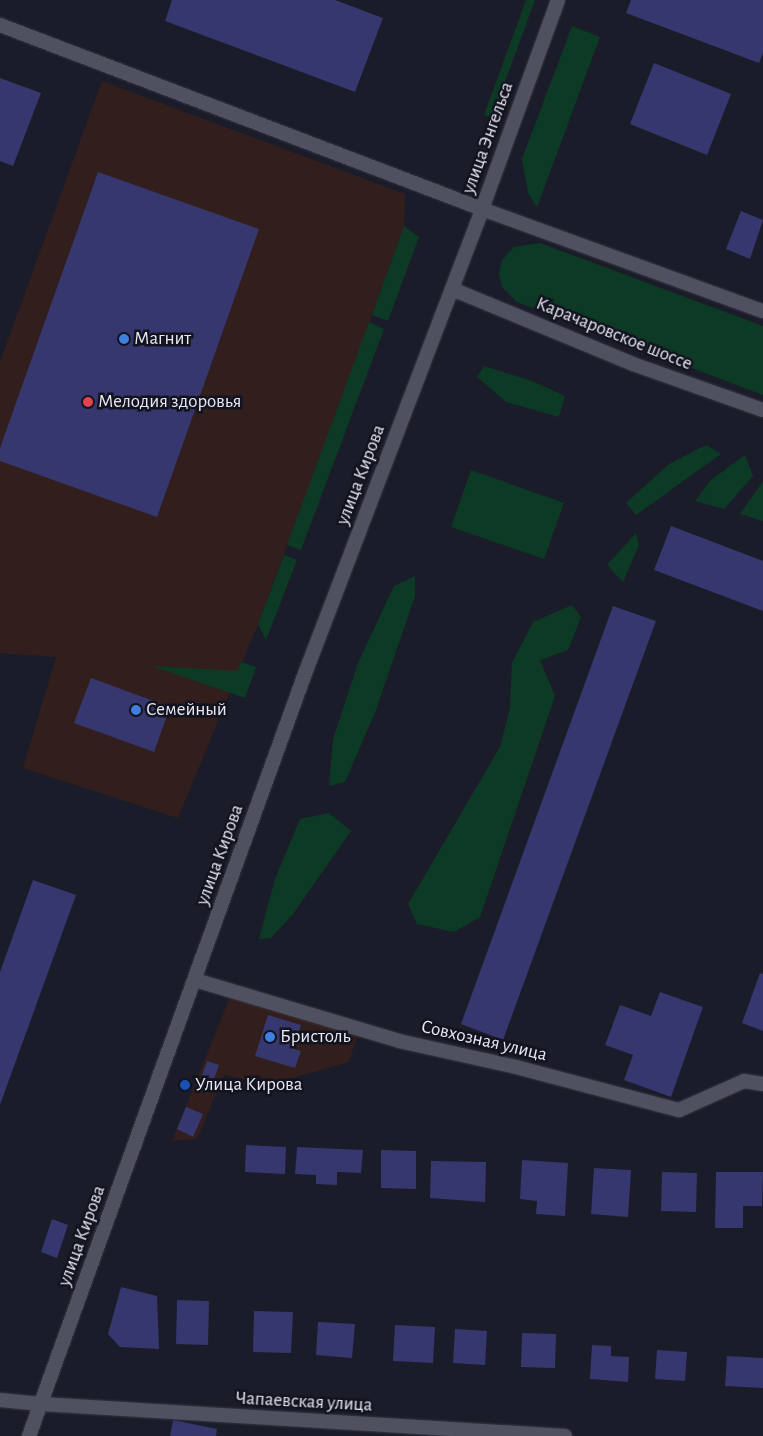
<!DOCTYPE html>
<meta charset="utf-8">
<style>
body{margin:0}
#map{position:relative;width:763px;height:1436px;overflow:hidden;background:#1b1c29;font-family:"Alegreya Sans",sans-serif}
div>[style]{position:absolute}
[style*='--x']{left:calc(var(--x)*1px);top:calc(var(--y)*1px);width:calc(var(--w)*1px);rotate:calc(var(--a)*1deg)}
.commercial>*{inset:0;background:#321f1d}
.green>*{inset:0;background:#0d3a24}
.building>*{inset:0;background:#36376e}
.roads{filter:drop-shadow(0 0 1px #383842) drop-shadow(0 0 1px #383842)}
.minor>*{height:14px;margin:-7px;padding:0 7px;transform-origin:7px;border-radius:7px;background:#4f5160}
.tertiary>*{height:14px;margin:-7px;padding:0 7px;transform-origin:7px;border-radius:7px;background:#4f5160}
.dots>*{width:14px;height:14px;translate:-50% -50%;box-sizing:border-box;border:2px solid #12131f;border-radius:50%}
span{translate:-50% -50%;white-space:nowrap;text-align:center;line-height:1.15;-webkit-text-stroke:5px #12131f;paint-order:stroke}
.street-label{font-size:19px;color:#e7e8f2}
.poi-label{font-size:19px;color:#e7e8f2}
.left{translate:0 -50%;text-align:left}
</style>
<div id="map">
<div class="commercial">
<i style="clip-path:polygon(102px 81px,405px 194px,404px 226px,372px 315px,258px 624px,178px 818px,23px 768px,56px 657px,0 653px,0 362px)"></i>
<i style="clip-path:polygon(230px 997px,357px 1036px,349px 1062px,271px 1084px,224px 1075px,197px 1139px,172px 1141px)"></i>
</div>
<div class="green">
<i style="clip-path:polygon(526px 0,535px 0,492px 117px,484px 115px)"></i>
<i style="clip-path:polygon(572px 26px,600px 37px,537px 207px,528px 193px,522px 159px)"></i>
<i style="clip-path:polygon(404px 226px,419px 237px,388px 321px,372px 315px)"></i>
<i style="clip-path:polygon(540px 243px,763px 326px,763px 395px,517px 302px,502px 287px,499px 273px,502px 260px,514px 247px)"></i>
<i style="clip-path:polygon(369px 322px,384px 329px,301px 550px,287px 545px)"></i>
<i style="clip-path:polygon(484px 366px,532px 381px,565px 396px,559px 417px,506px 402px,477px 377px)"></i>
<i style="clip-path:polygon(706px 445px,721px 454px,636px 515px,626px 503px,669px 464px)"></i>
<i style="clip-path:polygon(745px 455px,753px 476px,724px 509px,695px 501px,711px 480px)"></i>
<i style="clip-path:polygon(471px 470px,564px 503px,544px 559px,451px 527px)"></i>
<i style="clip-path:polygon(763px 481px,763px 521px,740px 514px)"></i>
<i style="clip-path:polygon(636px 533px,639px 545px,623px 582px,607px 565px)"></i>
<i style="clip-path:polygon(284px 555px,297px 560px,266px 640px,258px 624px)"></i>
<i style="clip-path:polygon(415px 576px,415px 596px,376px 710px,345px 782px,329px 786px,333px 739px,358px 663px,394px 586px)"></i>
<i style="clip-path:polygon(572px 605px,581px 617px,568px 650px,540px 660px,555px 696px,480px 917px,454px 932px,417px 924px,408px 904px,500px 747px,510px 708px,512px 663px,533px 622px)"></i>
<i style="clip-path:polygon(241px 662px,256px 667px,245px 698px,152px 666px,237px 671px)"></i>
<i style="clip-path:polygon(329px 813px,351px 831px,293px 914px,271px 938px,259px 939px,275px 879px,300px 819px)"></i>
</div>
<div class="building">
<i style="clip-path:polygon(172px 0,335px 0,383px 18px,355px 92px,165px 21px)"></i>
<i style="clip-path:polygon(631px 0,763px 0,763px 53px,759px 63px,626px 13px)"></i>
<i style="clip-path:polygon(654px 63px,731px 94px,707px 155px,630px 124px)"></i>
<i style="clip-path:polygon(0 78px,41px 93px,13px 166px,0 161px)"></i>
<i style="clip-path:polygon(98px 172px,259px 229px,157px 517px,0 461px,0 448px)"></i>
<i style="clip-path:polygon(741px 211px,763px 220px,750px 259px,726px 249px)"></i>
<i style="clip-path:polygon(671px 526px,763px 561px,763px 611px,654px 570px)"></i>
<i style="clip-path:polygon(613px 606px,656px 621px,503px 1040px,461px 1024px)"></i>
<i style="clip-path:polygon(91px 678px,170px 707px,154px 752px,74px 723px)"></i>
<i style="clip-path:polygon(33px 880px,76px 895px,0 1105px,0 972px)"></i>
<i style="clip-path:polygon(760px 973px,763px 974px,763px 1031px,742px 1023px)"></i>
<i style="clip-path:polygon(660px 992px,703px 1007px,671px 1097px,624px 1080px,633px 1055px,605px 1045px,620px 1005px,651px 1016px)"></i>
<i style="clip-path:polygon(268px 1015px,301px 1025px,294px 1049px,301px 1051px,295px 1068px,255px 1056px)"></i>
<i style="clip-path:polygon(207px 1061px,219px 1065px,214px 1079px,202px 1075px)"></i>
<i style="clip-path:polygon(186px 1107px,203px 1114px,193px 1137px,177px 1129px)"></i>
<i style="clip-path:polygon(246px 1145px,286px 1147px,285px 1174px,245px 1172px)"></i>
<i style="clip-path:polygon(297px 1147px,363px 1150px,361px 1173px,337px 1172px,337px 1185px,316px 1184px,316px 1175px,295px 1174px)"></i>
<i style="clip-path:polygon(381px 1150px,416px 1151px,416px 1189px,381px 1188px)"></i>
<i style="clip-path:polygon(522px 1160px,568px 1163px,565px 1216px,536px 1214px,537px 1201px,520px 1199px)"></i>
<i style="clip-path:polygon(431px 1161px,486px 1162px,485px 1202px,430px 1198px)"></i>
<i style="clip-path:polygon(594px 1168px,631px 1170px,628px 1217px,591px 1214px)"></i>
<i style="clip-path:polygon(662px 1172px,697px 1173px,696px 1212px,661px 1211px)"></i>
<i style="clip-path:polygon(716px 1172px,763px 1172px,762px 1206px,743px 1206px,743px 1228px,715px 1228px)"></i>
<i style="clip-path:polygon(52px 1219px,68px 1225px,57px 1258px,41px 1252px)"></i>
<i style="clip-path:polygon(121px 1287px,157px 1296px,159px 1349px,120px 1347px,108px 1334px)"></i>
<i style="clip-path:polygon(177px 1300px,209px 1301px,208px 1345px,176px 1344px)"></i>
<i style="clip-path:polygon(254px 1311px,293px 1312px,291px 1353px,253px 1352px)"></i>
<i style="clip-path:polygon(318px 1322px,355px 1324px,352px 1358px,316px 1355px)"></i>
<i style="clip-path:polygon(395px 1325px,435px 1327px,433px 1363px,393px 1361px)"></i>
<i style="clip-path:polygon(455px 1329px,487px 1331px,485px 1365px,453px 1363px)"></i>
<i style="clip-path:polygon(522px 1333px,556px 1334px,555px 1368px,521px 1367px)"></i>
<i style="clip-path:polygon(592px 1345px,611px 1346px,611px 1356px,629px 1357px,628px 1382px,590px 1379px)"></i>
<i style="clip-path:polygon(657px 1350px,687px 1352px,685px 1381px,655px 1379px)"></i>
<i style="clip-path:polygon(727px 1356px,763px 1358px,763px 1388px,725px 1386px)"></i>
<i style="clip-path:polygon(173px 1420px,217px 1429px,216px 1436px,170px 1436px)"></i>
</div>
<div class="roads">
<div class="minor">
<i style="--x:0;--y:25;--w:516;--a:20.89"></i>
<i style="--x:195;--y:980;--w:213;--a:16.6"></i>
<i style="--x:399;--y:1041;--w:120;--a:12.5"></i>
<i style="--x:516;--y:1067;--w:169;--a:14.8"></i>
<i style="--x:679;--y:1110;--w:71;--a:-24"></i>
<i style="--x:744;--y:1081;--w:19;--a:9"></i>
<i style="--x:41;--y:1404;--w:525;--a:3.49"></i>
</div>
<div class="tertiary">
<i style="--x:482;--y:209;--w:299;--a:20"></i>
<i style="--x:452;--y:289;--w:196;--a:22.5"></i>
<i style="--x:633;--y:364;--w:138;--a:19.5"></i>
<i style="--x:0;--y:1400;--w:41;--a:5.6"></i>
<i style="--x:29;--y:1436;--w:814;--a:-70.1"></i>
<i style="--x:306;--y:671;--w:494;--a:-69.1"></i>
<i style="--x:482;--y:209;--w:222;--a:-70"></i>
</div>
</div>
<div class="dots">
<i style="left:124px;top:339px;background:#3f7fe0"></i>
<i style="left:88px;top:402px;background:#e0444e"></i>
<i style="left:136px;top:710px;background:#3f7fe0"></i>
<i style="left:270px;top:1037px;background:#3f7fe0"></i>
<i style="left:185px;top:1085px;background:#1a4fb4"></i>
</div>
<div class="street-label">
<span style="left:488px;top:138px;rotate:-70deg">улица Энгельса</span>
<span style="left:614px;top:334px;rotate:22deg">Карачаровское шоссе</span>
<span style="left:361px;top:475px;rotate:-69deg">улица Кирова</span>
<span style="left:220px;top:855px;rotate:-70deg">улица Кирова</span>
<span style="left:484px;top:1041px;rotate:13deg">Совхозная улица</span>
<span style="left:82px;top:1236px;rotate:-70deg">улица Кирова</span>
<span style="left:304px;top:1402px;rotate:3deg">Чапаевская улица</span>
</div>
<div class="poi-label">
<span class="left" style="left:134px;top:339px">Магнит</span>
<span class="left" style="left:98px;top:402px">Мелодия здоровья</span>
<span class="left" style="left:146px;top:710px">Семейный</span>
<span class="left" style="left:280px;top:1037px">Бристоль</span>
<span class="left" style="left:195px;top:1085px">Улица Кирова</span>
</div>
</div>
